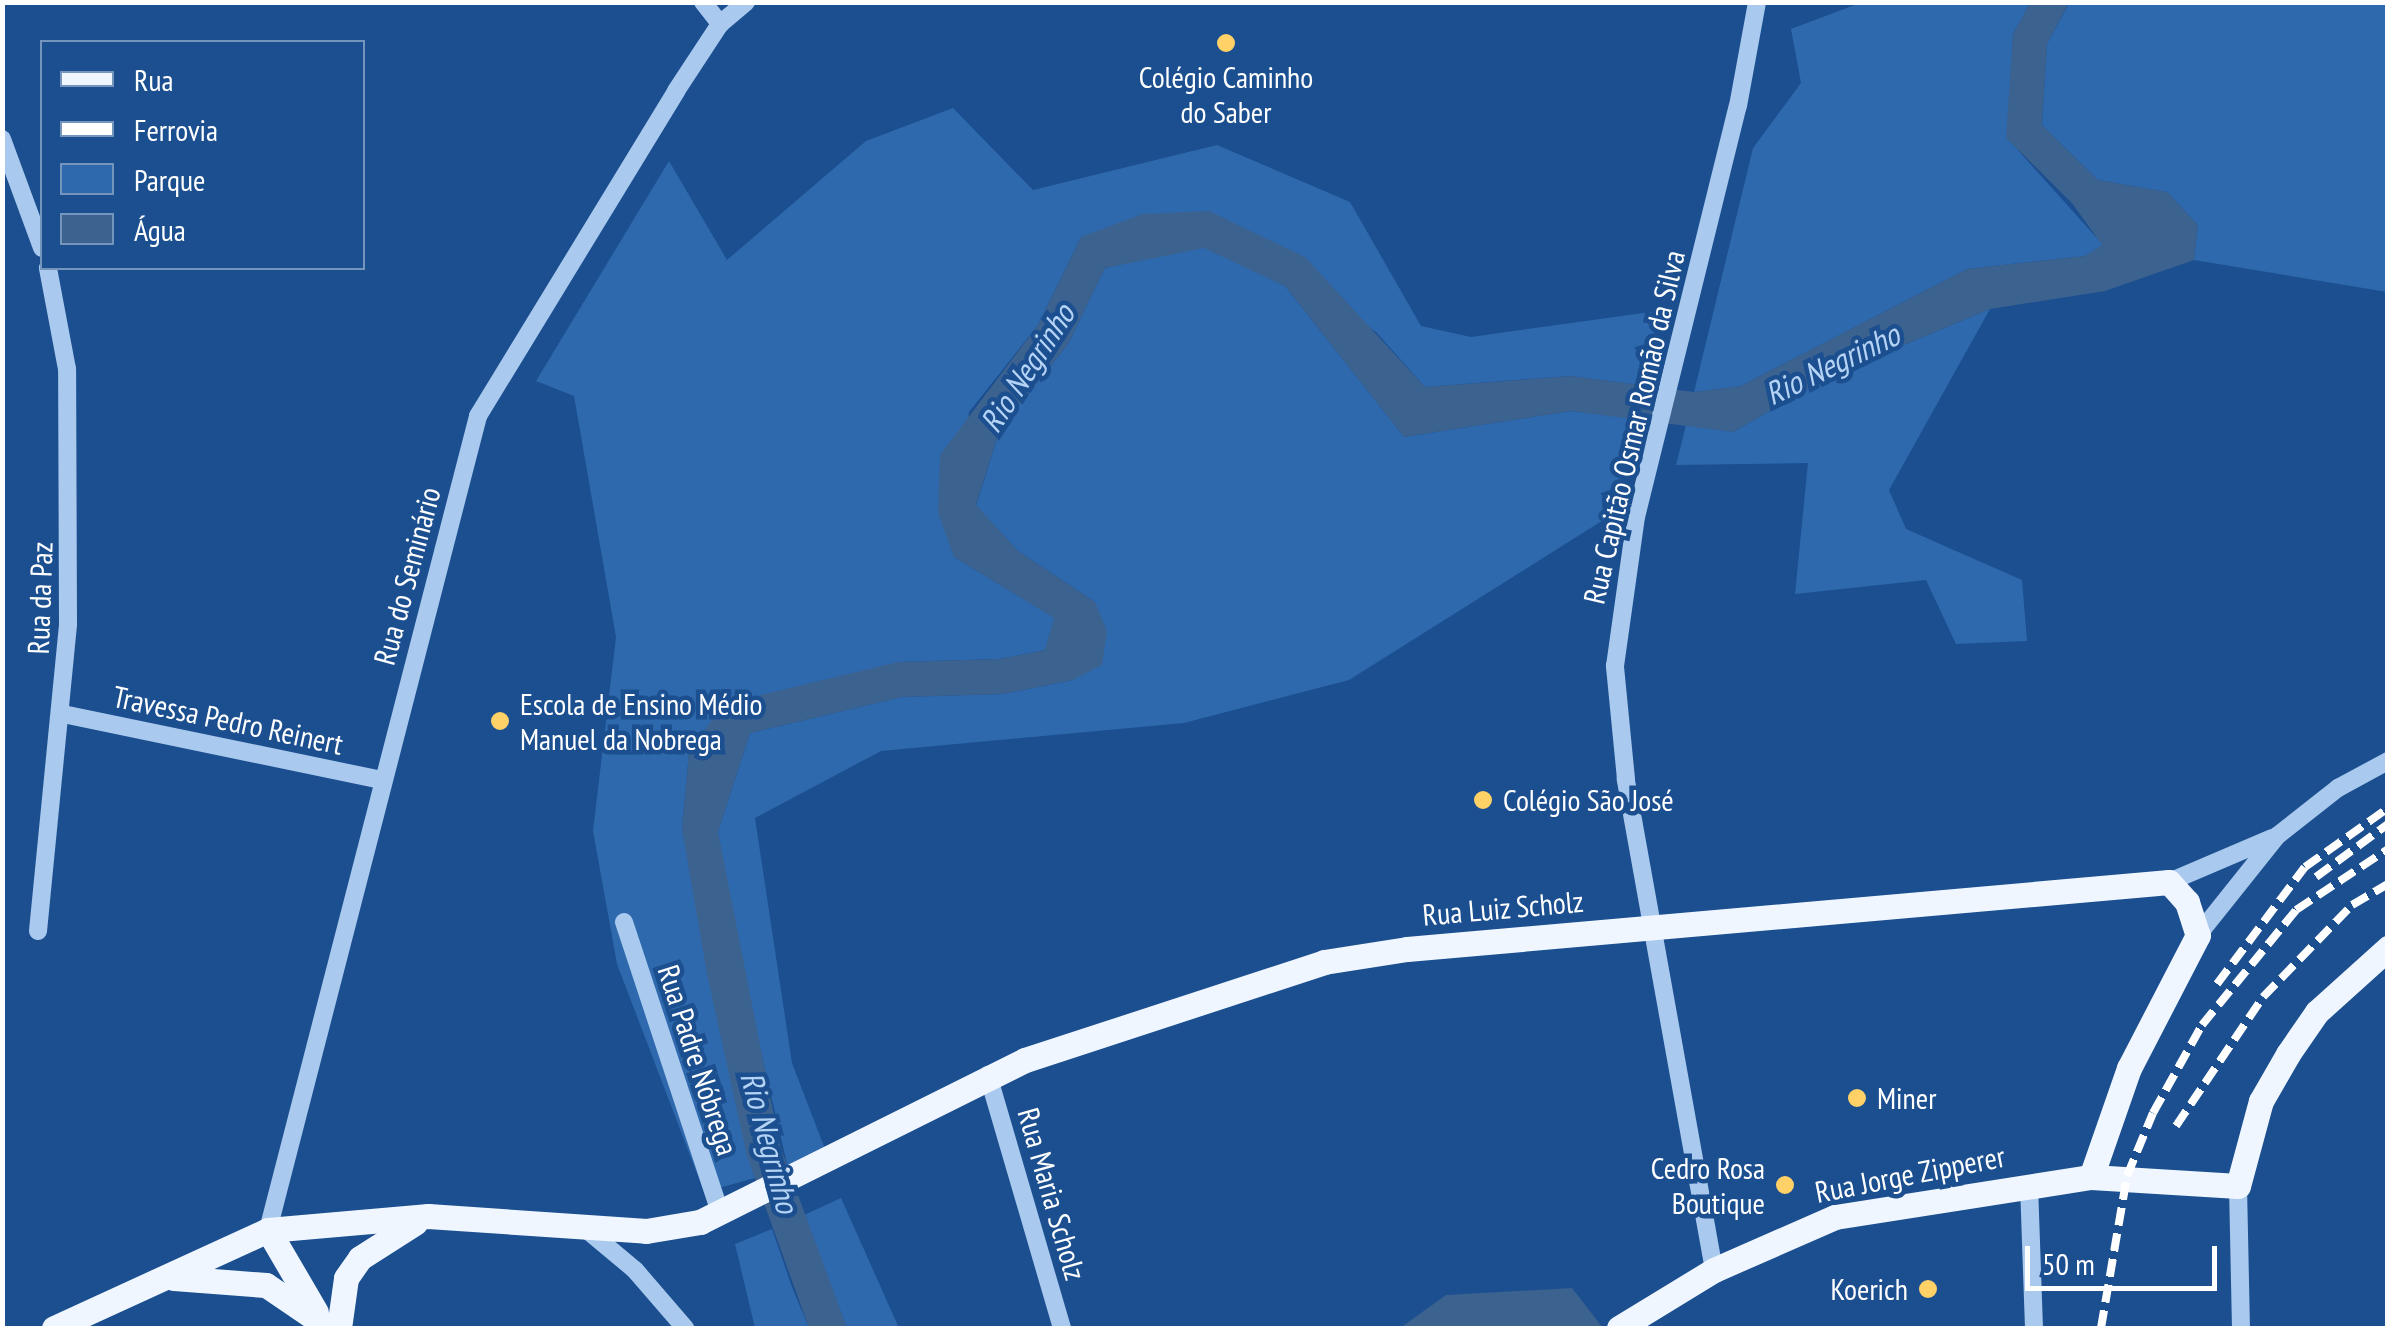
<!DOCTYPE html>
<meta charset="utf-8">
<style>
body{margin:0}
#map{position:relative;width:2390px;height:1331px;overflow:hidden;background:#1b4f8f;font-family:"PT Sans Narrow",sans-serif}
div>[style]{position:absolute}
[style*='--x']{left:calc(var(--x)*1px);top:calc(var(--y)*1px);width:calc(var(--w)*1px);rotate:calc(var(--a)*1deg)}
.green>*{inset:0;background:#2e69ad}
.water>*{inset:0;background:#3c6290}
.minor>*{height:18px;margin:-9px;padding:0 9px;transform-origin:9px;border-radius:9px;background:#a9c9ee}
.major>*{height:25px;margin:-12.5px;padding:0 12.5px;transform-origin:12.5px;border-radius:12.5px;background:#f0f6ff}
.rail>*{height:8px;margin-top:-4px;transform-origin:0;background:repeating-linear-gradient(90deg,#fff 0 18px,transparent 0 26px)}
.dots>*{width:28px;height:28px;translate:-50% -50%;box-sizing:border-box;border:5px solid #1b4f8f;border-radius:50%}
span{translate:-50% -50%;white-space:nowrap;text-align:center;line-height:1.15;-webkit-text-stroke:9px #1b4f8f;paint-order:stroke}
.poi-label{font-size:30px;color:#fff}
.left{translate:0 -50%;text-align:left}
.right{translate:-100% -50%;text-align:right}
.street-label{font-size:30px;color:#fff}
.water-label{font-size:32px;color:#b5d3f5;font-style:italic}
.frame{position:absolute;inset:0;border:5px solid #fff;pointer-events:none}
.legend{position:absolute;left:40px;top:40px;width:325px;height:230px;box-sizing:border-box;background:#1b4f8f;border:2px solid #7695bc;margin:0;padding:12px 18px;list-style:none;font-size:30px;color:#fff}
.legend li{display:flex;align-items:center;gap:20px;height:50px}
.legend b{width:50px;border:2px solid #7695bc}
.scale{position:absolute;left:2025px;top:1246px;width:192px;height:45px;box-sizing:border-box;border:5px solid #fff;border-top:0;padding-left:12px;font-size:30px;line-height:35px;white-space:nowrap;color:#fff;-webkit-text-stroke:8px #1b4f8f;paint-order:stroke}
</style>
<div id="map">
<div class="green">
<i style="clip-path:polygon(1860px 3px,2030px 3px,2013px 34px,2007px 138px,2103px 245px,2085px 256px,1967px 269px,1741px 386px,1694px 392px,1753px 148px,1801px 83px,1791px 29px)"></i>
<i style="clip-path:polygon(2069px 3px,2387px 3px,2387px 292px,2194px 260px,2198px 225px,2167px 192px,2098px 180px,2042px 125px,2047px 44px)"></i>
<i style="clip-path:polygon(953px 108px,1033px 190px,1217px 145px,1350px 202px,1421px 326px,1471px 337px,1665px 310px,1647px 386px,1570px 376px,1425px 387px,1376px 332px,1209px 211px,1081px 237px,1038px 325px,969px 412px,954px 557px,1055px 618px,1045px 650px,999px 659px,898px 662px,689px 753px,682px 829px,755px 1178px,704px 1192px,617px 964px,593px 831px,616px 637px,574px 396px,536px 381px,669px 161px,727px 260px,866px 141px)"></i>
<i style="clip-path:polygon(1204px 247px,1285px 286px,1404px 437px,1571px 411px,1638px 419px,1616px 512px,1349px 680px,1184px 723px,881px 751px,755px 818px,792px 1063px,825px 1149px,788px 1168px,741px 967px,718px 832px,750px 733px,902px 697px,1003px 694px,1073px 680px,1095px 602px,1018px 551px,976px 506px,1000px 429px,1068px 344px,1105px 268px)"></i>
<i style="clip-path:polygon(1990px 309px,1889px 490px,1906px 529px,2022px 580px,2027px 641px,1956px 644px,1926px 580px,1795px 594px,1808px 463px,1676px 465px,1686px 425px,1733px 432px,1832px 375px)"></i>
<i style="clip-path:polygon(841px 1198px,899px 1328px,847px 1328px,804px 1215px)"></i>
<i style="clip-path:polygon(772px 1229px,792px 1287px,809px 1328px,755px 1328px,735px 1244px)"></i>
</div>
<div class="water">
<i style="clip-path:polygon(2069px 2px,2047px 44px,2042px 125px,2098px 180px,2167px 192px,2198px 225px,2194px 260px,2105px 291px,1990px 309px,1832px 375px,1733px 432px,1571px 411px,1404px 437px,1285px 286px,1204px 248px,1105px 268px,1068px 344px,1000px 429px,976px 505px,1018px 551px,1095px 602px,1107px 631px,1102px 665px,1073px 680px,1003px 694px,902px 697px,750px 733px,718px 832px,780px 1146px,847px 1328px,809px 1328px,747px 1156px,707px 974px,682px 829px,689px 753px,723px 704px,898px 662px,999px 659px,1045px 650px,1054px 618px,954px 557px,938px 513px,940px 455px,1038px 325px,1081px 237px,1142px 214px,1209px 211px,1305px 257px,1425px 387px,1571px 376px,1694px 392px,1741px 386px,1967px 269px,2085px 256px,2102px 245px,2072px 203px,2006px 138px,2013px 34px,2030px 3px)"></i>
<i style="clip-path:polygon(1572px 1288px,1603px 1328px,1400px 1328px,1446px 1295px)"></i>
</div>
<div class="minor">
<i style="--x:703;--y:2;--w:28;--a:52"></i>
<i style="--x:2;--y:139;--w:116;--a:69.8"></i>
<i style="--x:63;--y:714;--w:326;--a:11.7"></i>
<i style="--x:2169;--y:882;--w:112;--a:-23.1"></i>
<i style="--x:624;--y:922;--w:309;--a:71.7"></i>
<i style="--x:38;--y:931;--w:308;--a:-84.4"></i>
<i style="--x:68;--y:624;--w:255;--a:-90.2"></i>
<i style="--x:67;--y:369;--w:103;--a:-100.7"></i>
<i style="--x:2198;--y:935;--w:127;--a:-51.4"></i>
<i style="--x:2277;--y:836;--w:78;--a:-38.2"></i>
<i style="--x:2338;--y:788;--w:57;--a:-28.4"></i>
<i style="--x:988;--y:1075;--w:264;--a:73.7"></i>
<i style="--x:2029;--y:1185;--w:143;--a:88"></i>
<i style="--x:2238;--y:1186;--w:142;--a:88.8"></i>
<i style="--x:586;--y:1229;--w:64;--a:39.9"></i>
<i style="--x:635;--y:1270;--w:77;--a:49.2"></i>
<i style="--x:268;--y:1230;--w:841;--a:-75.53"></i>
<i style="--x:478;--y:416;--w:381;--a:-58.6"></i>
<i style="--x:676;--y:91;--w:80;--a:-56.7"></i>
<i style="--x:720;--y:24;--w:34;--a:-40"></i>
<i style="--x:1714;--y:1270;--w:499;--a:-100.2"></i>
<i style="--x:1626;--y:779;--w:114;--a:-95.6"></i>
<i style="--x:1615;--y:666;--w:150;--a:-82"></i>
<i style="--x:1636;--y:517;--w:423;--a:-76.1"></i>
<i style="--x:1738;--y:106;--w:106;--a:-79.6"></i>
</div>
<div class="major">
<i style="--x:268;--y:1230;--w:95;--a:59.7"></i>
<i style="--x:174;--y:1278;--w:92;--a:4.4"></i>
<i style="--x:266;--y:1285;--w:68;--a:34.2"></i>
<i style="--x:54;--y:1328;--w:235;--a:-24.6"></i>
<i style="--x:268;--y:1230;--w:161;--a:-5"></i>
<i style="--x:428;--y:1216;--w:219;--a:3.9"></i>
<i style="--x:646;--y:1231;--w:55;--a:-9.5"></i>
<i style="--x:700;--y:1222;--w:363;--a:-26.5"></i>
<i style="--x:1025;--y:1060;--w:315;--a:-18.1"></i>
<i style="--x:1324;--y:962;--w:84;--a:-8.9"></i>
<i style="--x:1407;--y:949;--w:765;--a:-5.02"></i>
<i style="--x:2169;--y:882;--w:27;--a:48"></i>
<i style="--x:2187;--y:902;--w:35;--a:72"></i>
<i style="--x:2198;--y:935;--w:150;--a:117.4"></i>
<i style="--x:2129;--y:1068;--w:115;--a:109.2"></i>
<i style="--x:339;--y:1328;--w:50;--a:-82"></i>
<i style="--x:346;--y:1278;--w:24;--a:-55"></i>
<i style="--x:360;--y:1258;--w:65;--a:-32.5"></i>
<i style="--x:1619;--y:1328;--w:111;--a:-31.4"></i>
<i style="--x:1714;--y:1270;--w:132;--a:-23.7"></i>
<i style="--x:1835;--y:1217;--w:259;--a:-8.9"></i>
<i style="--x:2091;--y:1177;--w:147;--a:3.5"></i>
<i style="--x:2238;--y:1186;--w:88;--a:-74.9"></i>
<i style="--x:2261;--y:1101;--w:54;--a:-60.1"></i>
<i style="--x:2288;--y:1054;--w:51;--a:-55.4"></i>
<i style="--x:2317;--y:1012;--w:96;--a:-42"></i>
</div>
<div class="rail">
<i style="--x:2316;--y:877;--w:89;--a:-36.4"></i>
<i style="--x:2217;--y:984;--w:146;--a:-53.1"></i>
<i style="--x:2305;--y:867;--w:102;--a:-35.4"></i>
<i style="--x:2176;--y:1126;--w:156;--a:-56"></i>
<i style="--x:2263;--y:997;--w:128;--a:-45.9"></i>
<i style="--x:2352;--y:905;--w:42;--a:-30.3"></i>
<i style="--x:2101;--y:1328;--w:154;--a:-80.3"></i>
<i style="--x:2127;--y:1176;--w:68;--a:-67.6"></i>
<i style="--x:2153;--y:1113;--w:101;--a:-60.9"></i>
<i style="--x:2202;--y:1025;--w:149;--a:-50.7"></i>
<i style="--x:2296;--y:910;--w:110;--a:-33.5"></i>
</div>
<div class="dots">
<i style="left:1226px;top:43px;background:#ffd166"></i>
<i style="left:500px;top:721px;background:#ffd166"></i>
<i style="left:1483px;top:800px;background:#ffd166"></i>
<i style="left:1857px;top:1098px;background:#ffd166"></i>
<i style="left:1785px;top:1185px;background:#ffd166"></i>
<i style="left:1928px;top:1289px;background:#ffd166"></i>
</div>
<div class="poi-label">
<span style="left:1226px;top:94px">Colégio Caminho<br>do Saber</span>
<span class="left" style="left:520px;top:721px">Escola de Ensino Médio<br>Manuel da Nobrega</span>
<span class="left" style="left:1503px;top:800px">Colégio São José</span>
<span class="left" style="left:1877px;top:1098px">Miner</span>
<span class="right" style="left:1765px;top:1185px">Cedro Rosa<br>Boutique</span>
<span class="right" style="left:1908px;top:1289px">Koerich</span>
</div>
<div class="street-label">
<span style="left:1634px;top:427px;rotate:-77deg">Rua Capitão Osmar Romão da Silva</span>
<span style="left:407px;top:576px;rotate:-75deg">Rua do Seminário</span>
<span style="left:40px;top:598px;rotate:-88deg">Rua da Paz</span>
<span style="left:228px;top:720px;rotate:12deg">Travessa Pedro Reinert</span>
<span style="left:1503px;top:908px;rotate:-5deg">Rua Luiz Scholz</span>
<span style="left:698px;top:1060px;rotate:72deg">Rua Padre Nóbrega</span>
<span style="left:1910px;top:1174px;rotate:-11deg">Rua Jorge Zipperer</span>
<span style="left:1052px;top:1194px;rotate:74deg">Rua Maria Scholz</span>
</div>
<div class="water-label">
<span style="left:1832px;top:364px;rotate:-26deg">Rio Negrinho</span>
<span style="left:1027px;top:368px;rotate:-57deg">Rio Negrinho</span>
<span style="left:770px;top:1142px;rotate:75deg">Rio Negrinho</span>
</div>
<div class="frame"></div>
<ul class="legend">
<li><b style="height:12px;background:#f0f6ff"></b>Rua</li>
<li><b style="height:12px;background:#fff"></b>Ferrovia</li>
<li><b style="height:28px;background:#2e69ad"></b>Parque</li>
<li><b style="height:28px;background:#3c6290"></b>Água</li>
</ul>
<div class="scale">50 m</div>
</div>
